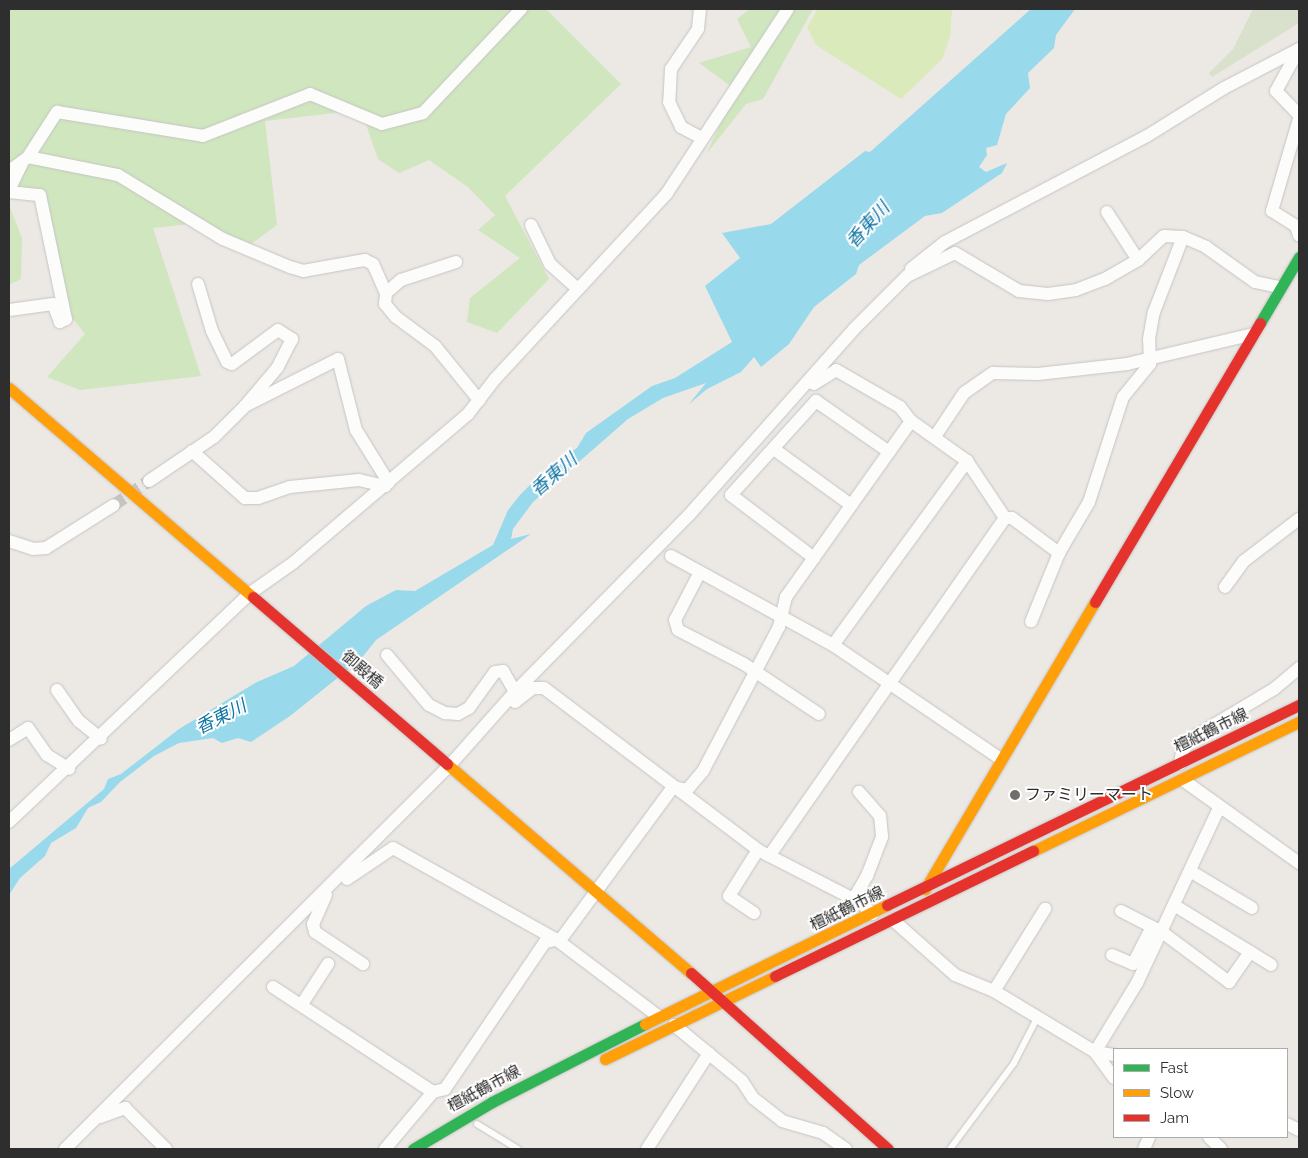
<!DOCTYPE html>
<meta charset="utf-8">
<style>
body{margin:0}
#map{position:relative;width:1308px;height:1158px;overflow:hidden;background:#ece8e4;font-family:Raleway,"Noto Sans JP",sans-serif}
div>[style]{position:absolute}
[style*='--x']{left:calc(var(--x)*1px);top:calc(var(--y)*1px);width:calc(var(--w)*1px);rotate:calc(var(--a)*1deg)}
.green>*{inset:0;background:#cfe6be}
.cemetery>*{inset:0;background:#d9e0cc}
.pitch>*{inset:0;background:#daeabb}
.water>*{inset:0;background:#99d9ec}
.street-tunnel>*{height:12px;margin-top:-6px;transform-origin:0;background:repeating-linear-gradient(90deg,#c6c3c0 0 12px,transparent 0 18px)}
.roads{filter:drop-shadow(0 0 1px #c5c4c5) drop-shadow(0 0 1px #c5c4c5)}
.lane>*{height:6px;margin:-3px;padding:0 3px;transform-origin:3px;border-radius:3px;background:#fcfcfb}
.street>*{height:12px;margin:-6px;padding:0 6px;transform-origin:6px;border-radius:6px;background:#fcfcfb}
.fast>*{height:11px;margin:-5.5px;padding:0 5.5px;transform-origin:5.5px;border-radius:5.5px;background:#30b455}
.slow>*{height:11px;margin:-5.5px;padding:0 5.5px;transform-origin:5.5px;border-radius:5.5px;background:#ff9f0a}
.jam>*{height:11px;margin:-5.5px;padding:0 5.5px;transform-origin:5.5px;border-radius:5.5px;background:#e5322d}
.dots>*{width:14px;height:14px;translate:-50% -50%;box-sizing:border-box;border:2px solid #fff;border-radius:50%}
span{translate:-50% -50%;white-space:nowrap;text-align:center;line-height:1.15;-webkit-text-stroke:4px #fff;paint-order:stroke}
.street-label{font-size:16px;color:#2e2e2e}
.poi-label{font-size:16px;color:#2e2e2e}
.left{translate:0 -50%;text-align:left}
.water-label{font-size:18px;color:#0e74a2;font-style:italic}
.frame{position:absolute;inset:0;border:10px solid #2e2e2e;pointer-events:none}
.legend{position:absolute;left:1113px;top:1048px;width:175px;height:90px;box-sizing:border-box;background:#fff;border:1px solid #ababab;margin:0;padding:6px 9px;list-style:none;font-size:15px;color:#2e2e2e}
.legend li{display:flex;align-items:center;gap:10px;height:25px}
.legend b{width:25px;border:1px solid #ababab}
</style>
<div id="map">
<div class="green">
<i style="clip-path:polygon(9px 9px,546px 9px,621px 84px,505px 196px,549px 279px,497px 333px,467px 322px,470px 298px,520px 258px,478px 230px,495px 215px,468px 187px,429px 160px,399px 173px,378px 159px,361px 110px,265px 121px,277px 225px,251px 244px,200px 223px,153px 228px,201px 376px,80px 390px,47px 377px,85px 334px,69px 314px,43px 193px,9px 197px)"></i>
<i style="clip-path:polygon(750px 9px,813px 9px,763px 99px,746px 104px,707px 153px,736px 90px,699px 63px,751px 47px,737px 19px)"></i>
<i style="clip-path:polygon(9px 205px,22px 238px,21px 279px,9px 285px)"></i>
</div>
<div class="cemetery">
<i style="clip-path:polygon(1253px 9px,1299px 9px,1299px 23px,1212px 77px,1209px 73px,1233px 49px)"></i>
</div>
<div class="pitch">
<i style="clip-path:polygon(818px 9px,952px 9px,950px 37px,942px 59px,901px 99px,816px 45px,807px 27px)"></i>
</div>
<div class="water">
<i style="clip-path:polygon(1031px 9px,1075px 9px,1056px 35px,1054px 48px,1028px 73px,1030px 88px,1006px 114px,997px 145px,986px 148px,987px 155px,979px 167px,986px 172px,1007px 163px,1002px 173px,942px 213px,925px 216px,859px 265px,856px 274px,814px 307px,789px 344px,761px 367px,754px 357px,741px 372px,707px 389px,689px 404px,706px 383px,663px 398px,628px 419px,533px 502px,513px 529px,511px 539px,531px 534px,376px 640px,360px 660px,290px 716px,251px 742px,238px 738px,222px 743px,213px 738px,179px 743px,154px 756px,120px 782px,101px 802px,88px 808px,76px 828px,51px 843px,45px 856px,20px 878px,9px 895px,9px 869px,104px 789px,108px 779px,121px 774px,179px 729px,257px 682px,294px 666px,366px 606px,396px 590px,415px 591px,493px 545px,508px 510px,520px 495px,545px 470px,577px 448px,586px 433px,652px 386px,675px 378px,732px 342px,705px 286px,740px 258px,722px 233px,771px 224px,865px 151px,870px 152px)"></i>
</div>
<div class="street-tunnel">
<i style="--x:114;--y:505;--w:42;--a:-34.4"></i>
</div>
<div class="roads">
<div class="lane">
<i style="--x:477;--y:1124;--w:48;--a:31.4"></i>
<i style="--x:950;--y:1149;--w:107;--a:-53.3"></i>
<i style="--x:1014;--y:1063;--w:51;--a:-62.9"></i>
</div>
<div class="street">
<i style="--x:700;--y:9;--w:20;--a:96"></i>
<i style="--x:698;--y:29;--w:48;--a:124"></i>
<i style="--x:671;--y:69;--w:33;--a:93"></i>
<i style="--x:669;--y:102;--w:28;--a:64"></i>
<i style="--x:681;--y:127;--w:24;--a:28"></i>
<i style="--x:1299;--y:49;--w:48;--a:118.7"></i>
<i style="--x:1276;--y:91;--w:33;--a:46"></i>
<i style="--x:1299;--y:119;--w:96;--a:106.4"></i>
<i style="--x:1272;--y:211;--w:28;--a:32"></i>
<i style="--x:1296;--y:226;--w:10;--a:73"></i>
<i style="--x:28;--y:157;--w:92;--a:11.3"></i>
<i style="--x:118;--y:175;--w:123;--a:31.4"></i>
<i style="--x:223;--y:239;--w:73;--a:22.7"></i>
<i style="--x:290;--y:267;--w:14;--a:17"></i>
<i style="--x:303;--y:271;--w:63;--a:-10.1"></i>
<i style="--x:365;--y:260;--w:9;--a:27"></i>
<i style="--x:373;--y:264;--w:32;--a:66"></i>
<i style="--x:386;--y:293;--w:11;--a:95"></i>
<i style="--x:385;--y:304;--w:17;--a:50"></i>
<i style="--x:396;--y:317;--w:49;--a:36.6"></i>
<i style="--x:435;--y:346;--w:70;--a:50.8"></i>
<i style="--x:9;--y:171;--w:24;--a:-36"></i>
<i style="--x:28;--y:157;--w:54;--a:-57.2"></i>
<i style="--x:57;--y:112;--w:148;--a:9.3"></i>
<i style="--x:203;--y:136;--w:115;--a:-21.4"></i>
<i style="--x:310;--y:94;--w:78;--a:22.6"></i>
<i style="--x:382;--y:124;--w:42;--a:-15"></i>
<i style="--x:423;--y:113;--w:143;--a:-46.7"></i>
<i style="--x:9;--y:190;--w:30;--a:-64"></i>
<i style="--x:9;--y:192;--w:31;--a:6"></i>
<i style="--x:40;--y:195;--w:127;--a:78.2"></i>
<i style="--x:66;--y:319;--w:7;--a:153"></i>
<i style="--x:60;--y:322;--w:19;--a:-111"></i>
<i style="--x:53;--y:304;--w:44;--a:172.2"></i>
<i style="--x:1107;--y:212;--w:57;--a:57.1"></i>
<i style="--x:531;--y:225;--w:43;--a:64"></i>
<i style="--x:550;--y:264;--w:36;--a:42"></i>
<i style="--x:911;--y:269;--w:43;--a:-38.5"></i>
<i style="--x:945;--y:242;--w:228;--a:-27.7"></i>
<i style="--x:1147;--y:136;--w:91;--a:-31.9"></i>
<i style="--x:1224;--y:88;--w:85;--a:-27.5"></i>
<i style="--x:198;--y:284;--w:49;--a:73.4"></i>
<i style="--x:212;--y:331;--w:34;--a:64"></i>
<i style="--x:227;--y:362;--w:5;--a:22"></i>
<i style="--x:232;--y:364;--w:57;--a:-36.5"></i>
<i style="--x:278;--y:330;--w:17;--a:33"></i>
<i style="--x:292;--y:339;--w:31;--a:117"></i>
<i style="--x:278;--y:367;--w:51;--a:130.2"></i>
<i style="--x:386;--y:293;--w:20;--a:-41"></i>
<i style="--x:401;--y:280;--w:58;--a:-18.1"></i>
<i style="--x:814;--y:384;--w:26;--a:-32"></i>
<i style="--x:836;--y:370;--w:74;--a:30"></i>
<i style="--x:900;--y:407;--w:18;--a:52"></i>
<i style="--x:936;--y:435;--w:50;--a:-56.3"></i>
<i style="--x:964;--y:393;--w:35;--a:-35"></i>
<i style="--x:993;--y:373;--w:45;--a:1.3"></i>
<i style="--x:1038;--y:374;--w:90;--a:-6.4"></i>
<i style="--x:1127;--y:364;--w:130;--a:-13.3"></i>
<i style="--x:775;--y:450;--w:94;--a:35.9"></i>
<i style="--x:192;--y:451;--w:71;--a:41.6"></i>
<i style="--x:245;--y:498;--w:13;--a:0"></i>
<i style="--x:258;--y:498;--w:34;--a:-19"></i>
<i style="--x:290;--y:487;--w:69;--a:-5.8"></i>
<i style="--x:359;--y:480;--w:27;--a:13"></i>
<i style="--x:149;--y:481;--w:78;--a:-34.1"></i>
<i style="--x:214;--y:437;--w:44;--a:-45"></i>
<i style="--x:245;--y:406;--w:104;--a:-26.8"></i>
<i style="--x:338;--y:359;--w:73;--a:75.8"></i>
<i style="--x:356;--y:430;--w:62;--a:58.1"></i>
<i style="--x:1005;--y:518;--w:7;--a:0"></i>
<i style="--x:1012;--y:518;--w:59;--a:36.7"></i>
<i style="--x:1059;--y:553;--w:74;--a:112.1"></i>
<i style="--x:9;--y:541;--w:25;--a:18"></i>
<i style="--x:33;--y:549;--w:13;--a:-4"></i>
<i style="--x:46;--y:548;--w:80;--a:-32.3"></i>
<i style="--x:1059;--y:553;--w:59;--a:-59.5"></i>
<i style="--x:1089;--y:502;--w:110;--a:-72.1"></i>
<i style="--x:1123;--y:397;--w:43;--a:-50.7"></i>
<i style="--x:1150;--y:364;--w:25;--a:-92"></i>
<i style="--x:1149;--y:339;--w:27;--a:-80"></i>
<i style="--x:1154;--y:312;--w:80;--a:-68.9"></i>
<i style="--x:671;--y:556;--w:185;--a:28.8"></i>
<i style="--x:833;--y:645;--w:203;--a:34.2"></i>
<i style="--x:814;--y:558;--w:104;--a:-142.8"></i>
<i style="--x:731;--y:495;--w:127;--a:-47.9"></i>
<i style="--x:816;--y:401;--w:89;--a:34.9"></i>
<i style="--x:700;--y:572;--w:54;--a:117.5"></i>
<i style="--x:675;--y:620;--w:10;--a:73"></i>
<i style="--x:678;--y:630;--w:74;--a:27.3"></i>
<i style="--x:744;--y:664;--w:90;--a:33.7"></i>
<i style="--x:1225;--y:587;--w:32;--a:-54"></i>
<i style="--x:1244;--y:561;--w:69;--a:-37.4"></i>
<i style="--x:833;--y:645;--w:228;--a:-53.9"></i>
<i style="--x:387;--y:655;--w:65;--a:50"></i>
<i style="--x:429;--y:705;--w:18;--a:27"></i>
<i style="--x:445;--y:713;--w:13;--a:4"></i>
<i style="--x:458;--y:714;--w:13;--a:-29"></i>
<i style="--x:469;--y:708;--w:44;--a:-54.2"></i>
<i style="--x:495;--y:672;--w:8;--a:-7"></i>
<i style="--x:503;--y:671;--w:24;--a:60"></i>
<i style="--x:57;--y:690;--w:38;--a:55"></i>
<i style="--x:79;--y:721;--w:28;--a:39"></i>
<i style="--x:515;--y:702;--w:23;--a:-38"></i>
<i style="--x:533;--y:688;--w:11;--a:0"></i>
<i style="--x:544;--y:688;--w:268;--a:37.1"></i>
<i style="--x:758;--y:850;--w:116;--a:27.2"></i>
<i style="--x:861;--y:903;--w:16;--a:43"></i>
<i style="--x:9;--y:740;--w:22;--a:-32"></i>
<i style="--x:28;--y:728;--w:33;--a:55"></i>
<i style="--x:47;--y:755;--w:26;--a:32"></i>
<i style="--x:1180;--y:764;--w:13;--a:-81"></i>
<i style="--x:1182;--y:751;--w:22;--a:-47"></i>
<i style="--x:1197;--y:735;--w:90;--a:-30.9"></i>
<i style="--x:1274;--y:689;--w:33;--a:-40"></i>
<i style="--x:1183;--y:780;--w:143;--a:35.6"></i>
<i style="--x:9;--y:822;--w:331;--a:-43.5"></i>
<i style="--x:249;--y:594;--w:54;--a:-35.2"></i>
<i style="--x:293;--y:563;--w:230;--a:-40.4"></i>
<i style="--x:468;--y:414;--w:44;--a:-52.4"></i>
<i style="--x:495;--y:379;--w:253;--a:-47.2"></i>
<i style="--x:667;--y:193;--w:220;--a:-56.7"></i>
<i style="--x:1190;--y:871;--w:72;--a:30.8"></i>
<i style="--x:347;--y:879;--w:55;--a:-34"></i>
<i style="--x:393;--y:848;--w:188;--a:29.3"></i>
<i style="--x:557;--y:940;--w:128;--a:37"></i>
<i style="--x:326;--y:895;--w:32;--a:114"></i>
<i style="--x:313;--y:924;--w:8;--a:76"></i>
<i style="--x:315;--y:932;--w:58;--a:33.7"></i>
<i style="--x:853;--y:900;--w:28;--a:-60"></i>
<i style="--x:867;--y:876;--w:42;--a:-69"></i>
<i style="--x:882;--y:837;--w:21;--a:-95"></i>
<i style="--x:880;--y:816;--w:32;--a:-131"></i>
<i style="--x:1174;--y:905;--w:114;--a:31.7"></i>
<i style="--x:1121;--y:911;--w:46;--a:27.1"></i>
<i style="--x:1162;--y:932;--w:84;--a:36.7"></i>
<i style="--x:1229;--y:982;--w:37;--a:-55"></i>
<i style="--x:754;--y:913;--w:30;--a:-146"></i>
<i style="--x:729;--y:896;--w:54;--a:-57.8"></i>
<i style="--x:893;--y:920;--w:83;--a:41.6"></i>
<i style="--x:955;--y:975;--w:42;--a:22.3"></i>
<i style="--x:994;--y:991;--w:118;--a:31.1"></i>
<i style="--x:1095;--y:1052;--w:19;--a:9"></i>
<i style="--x:1112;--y:955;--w:23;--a:23"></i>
<i style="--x:1133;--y:964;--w:39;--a:-63"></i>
<i style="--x:273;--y:987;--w:191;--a:33.3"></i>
<i style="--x:994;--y:991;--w:97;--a:-58.1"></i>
<i style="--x:302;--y:1004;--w:48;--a:-57"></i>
<i style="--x:674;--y:1025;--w:88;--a:39.5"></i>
<i style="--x:742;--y:1081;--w:20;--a:57"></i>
<i style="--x:753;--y:1098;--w:37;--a:38"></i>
<i style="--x:782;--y:1121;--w:43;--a:16.3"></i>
<i style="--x:823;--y:1133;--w:28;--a:35"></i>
<i style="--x:1114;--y:1078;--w:32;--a:-126"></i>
<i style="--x:1095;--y:1052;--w:81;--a:-58.7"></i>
<i style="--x:1137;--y:983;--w:193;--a:-64.9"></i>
<i style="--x:100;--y:1117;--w:27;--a:-20"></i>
<i style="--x:125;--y:1108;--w:58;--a:45"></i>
<i style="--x:1287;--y:1124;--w:13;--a:27"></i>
<i style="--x:1209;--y:1137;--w:17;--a:45"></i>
<i style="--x:65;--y:1149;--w:542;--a:-44.93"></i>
<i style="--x:449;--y:766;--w:99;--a:-48.3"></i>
<i style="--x:515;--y:692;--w:248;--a:-45.5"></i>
<i style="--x:689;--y:515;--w:249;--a:-48.4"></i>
<i style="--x:854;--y:329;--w:75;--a:-45"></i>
<i style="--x:907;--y:276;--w:53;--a:-25.6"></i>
<i style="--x:955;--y:253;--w:74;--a:30.7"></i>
<i style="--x:1019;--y:291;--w:29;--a:6"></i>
<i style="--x:1048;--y:294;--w:28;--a:-8"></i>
<i style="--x:1076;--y:290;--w:31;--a:-21"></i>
<i style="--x:1105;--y:279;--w:38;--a:-30"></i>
<i style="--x:1138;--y:260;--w:35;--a:-43"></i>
<i style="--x:1164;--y:236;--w:19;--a:3"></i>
<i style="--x:1183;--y:237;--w:25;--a:23"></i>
<i style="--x:1206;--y:247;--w:60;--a:35.5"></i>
<i style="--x:1255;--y:282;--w:25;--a:12"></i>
<i style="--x:385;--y:1149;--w:75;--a:-49.9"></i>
<i style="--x:433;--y:1092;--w:12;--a:-14"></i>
<i style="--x:445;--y:1089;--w:178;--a:-55.8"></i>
<i style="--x:545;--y:942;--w:16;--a:-11"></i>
<i style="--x:561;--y:939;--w:189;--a:-53.6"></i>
<i style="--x:673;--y:787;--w:14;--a:12"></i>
<i style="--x:687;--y:790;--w:25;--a:-50"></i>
<i style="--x:703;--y:771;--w:163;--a:-62.2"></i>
<i style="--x:779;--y:627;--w:31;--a:-77"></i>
<i style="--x:786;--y:597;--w:216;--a:-54.6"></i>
<i style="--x:911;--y:421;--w:69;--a:35.5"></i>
<i style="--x:967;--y:461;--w:69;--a:56.3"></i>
<i style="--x:1005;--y:518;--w:412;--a:124.9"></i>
<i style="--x:647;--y:1149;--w:114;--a:-57.1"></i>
<i style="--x:1144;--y:1149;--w:13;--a:-67"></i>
</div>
<div class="fast">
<i style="--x:1260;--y:323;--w:77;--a:-59.4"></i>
<i style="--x:413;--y:1149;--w:92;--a:-30.7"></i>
<i style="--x:492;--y:1102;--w:172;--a:-27"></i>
</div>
<div class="slow">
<i style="--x:9;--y:388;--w:321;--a:40.6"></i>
<i style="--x:447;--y:764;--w:321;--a:40.6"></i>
<i style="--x:1033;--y:851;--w:296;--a:-25.9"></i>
<i style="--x:925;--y:889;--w:334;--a:-59.4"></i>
<i style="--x:645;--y:1024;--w:270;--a:-26.2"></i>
<i style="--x:605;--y:1059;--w:189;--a:-26"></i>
</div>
<div class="jam">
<i style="--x:253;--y:597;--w:256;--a:40.7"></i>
<i style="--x:1095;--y:602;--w:324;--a:-59.4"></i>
<i style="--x:887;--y:905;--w:458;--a:-25.9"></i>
<i style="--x:691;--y:973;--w:264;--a:41.8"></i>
<i style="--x:775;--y:976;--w:287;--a:-25.9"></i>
</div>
</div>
<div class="dots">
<i style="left:1015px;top:795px;background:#706f6e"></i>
</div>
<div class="street-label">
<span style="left:362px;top:670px;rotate:41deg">御殿橋</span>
<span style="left:1211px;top:731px;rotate:-26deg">檀紙鶴市線</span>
<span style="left:847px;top:909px;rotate:-26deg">檀紙鶴市線</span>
<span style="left:484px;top:1089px;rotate:-28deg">檀紙鶴市線</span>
</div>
<div class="poi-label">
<span class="left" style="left:1025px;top:795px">ファミリーマート</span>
</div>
<div class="water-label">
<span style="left:868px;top:225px;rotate:-48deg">香東川</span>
<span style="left:554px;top:475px;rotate:-41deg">香東川</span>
<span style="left:221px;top:717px;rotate:-27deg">香東川</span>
</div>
<div class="frame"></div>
<ul class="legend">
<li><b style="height:6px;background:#30b455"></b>Fast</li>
<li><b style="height:6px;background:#ff9f0a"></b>Slow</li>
<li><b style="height:6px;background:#e5322d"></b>Jam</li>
</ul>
</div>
